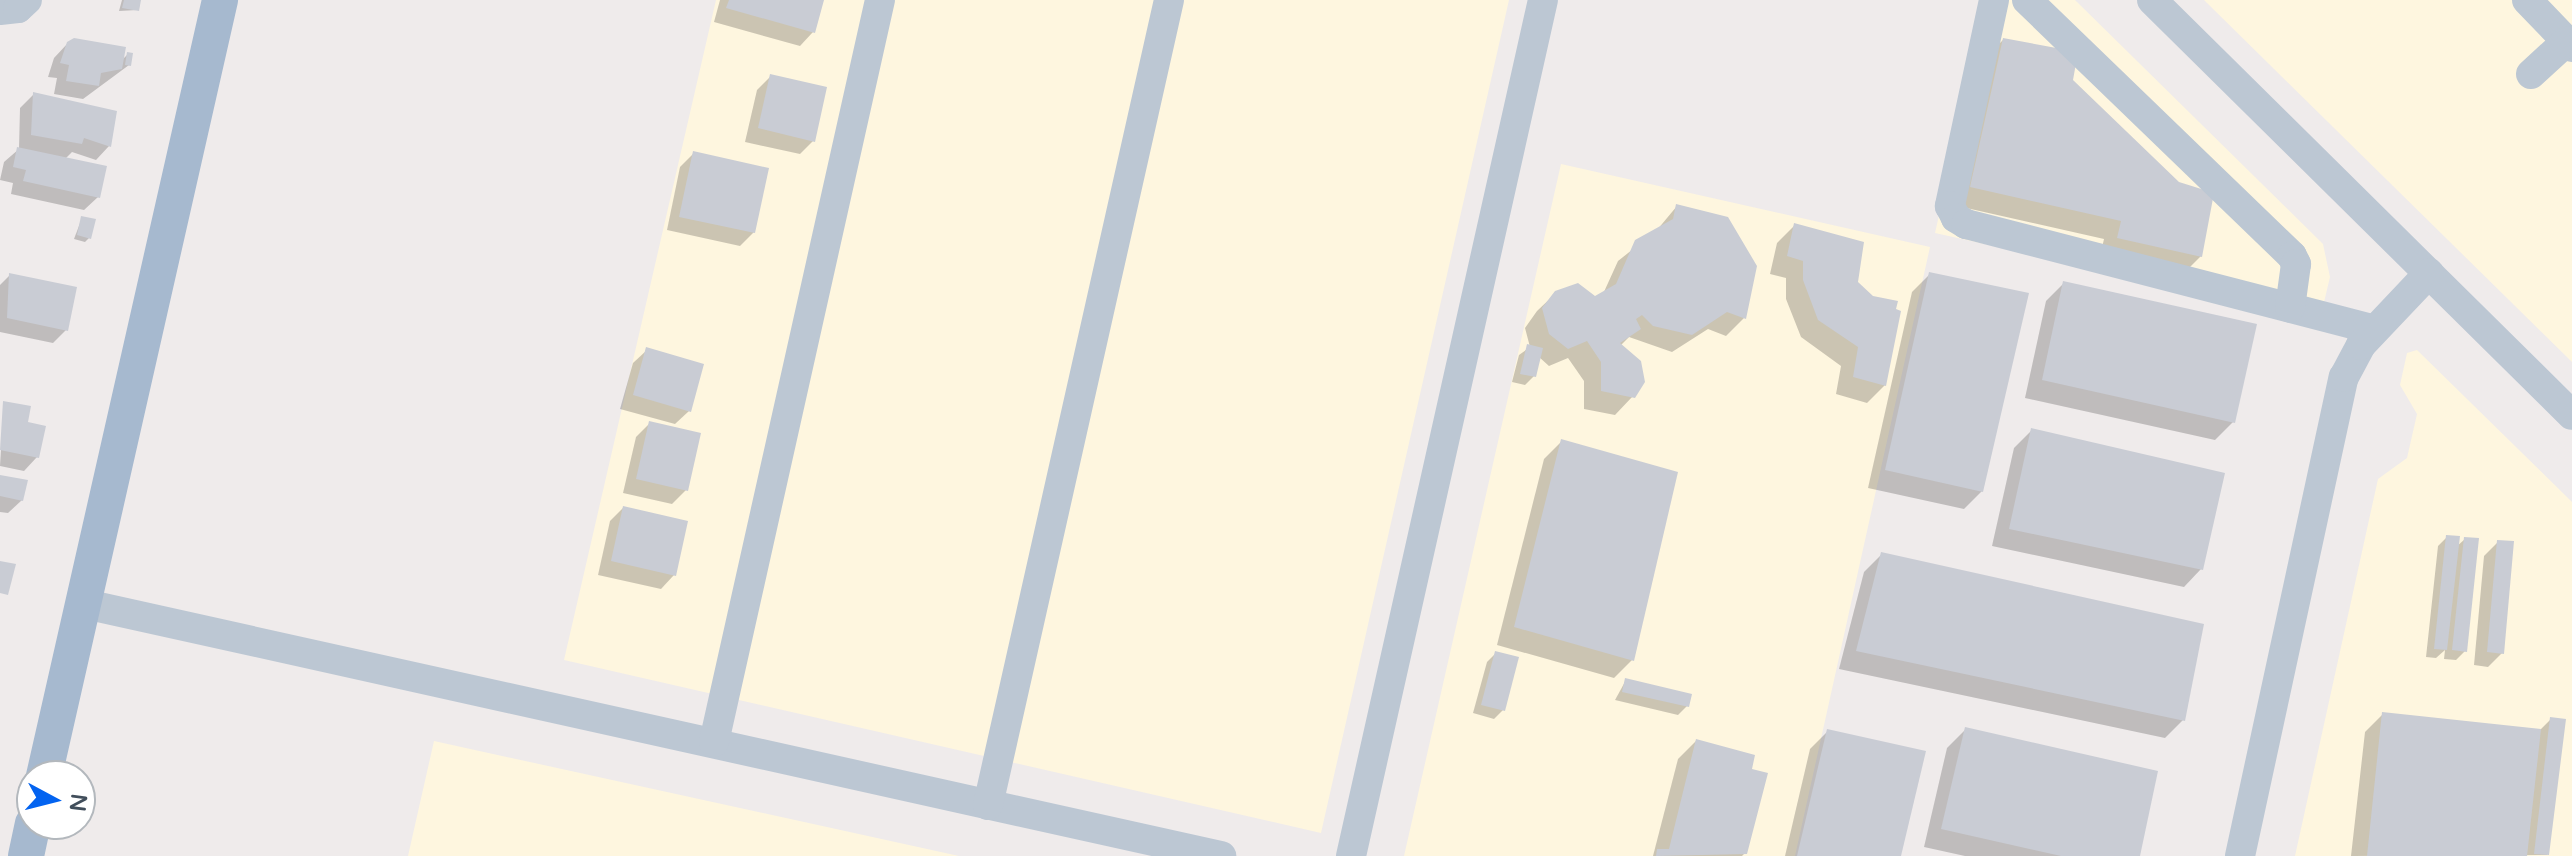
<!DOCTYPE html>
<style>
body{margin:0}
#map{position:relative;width:2572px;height:856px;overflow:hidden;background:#efebeb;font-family:"Varela Round",sans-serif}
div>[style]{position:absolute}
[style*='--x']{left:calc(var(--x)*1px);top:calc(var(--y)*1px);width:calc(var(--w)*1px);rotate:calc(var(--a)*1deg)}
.commercial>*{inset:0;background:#fef6df}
.shadow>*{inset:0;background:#0003}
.building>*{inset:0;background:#c9ccd4}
.minor>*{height:30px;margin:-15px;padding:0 15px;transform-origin:15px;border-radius:15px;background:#bcc7d3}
.major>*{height:36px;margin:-18px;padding:0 18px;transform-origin:18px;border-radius:18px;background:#a6b9cf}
span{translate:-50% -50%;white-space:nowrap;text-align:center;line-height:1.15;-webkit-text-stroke:6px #fff;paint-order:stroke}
.north{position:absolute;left:16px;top:760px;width:80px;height:80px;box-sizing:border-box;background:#fff;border:2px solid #b3b8bd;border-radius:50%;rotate:97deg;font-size:22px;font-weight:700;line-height:32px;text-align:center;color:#414e5b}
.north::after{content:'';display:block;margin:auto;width:28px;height:36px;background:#0363f0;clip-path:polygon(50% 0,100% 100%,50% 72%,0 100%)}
</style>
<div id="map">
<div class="commercial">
<i style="clip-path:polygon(716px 0,1509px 0,1321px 833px,564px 660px)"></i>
<i style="clip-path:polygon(1988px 0,2075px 0,2323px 244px,2330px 277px,2320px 319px,1935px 233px)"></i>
<i style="clip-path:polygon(2204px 0,2572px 0,2572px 362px)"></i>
<i style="clip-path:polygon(1561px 164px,1930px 247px,1795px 856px,1404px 856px)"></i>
<i style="clip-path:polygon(2417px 350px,2572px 502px,2572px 856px,2295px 856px,2378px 479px,2407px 458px,2417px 414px,2400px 385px,2407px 353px)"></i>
<i style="clip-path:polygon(434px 741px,959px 856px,408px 856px)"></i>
</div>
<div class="shadow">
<i style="clip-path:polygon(122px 0,139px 0,137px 10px,119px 11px)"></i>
<i style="clip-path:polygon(720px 0,822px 0,813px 32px,800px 46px,714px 22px)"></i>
<i style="clip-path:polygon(2003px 40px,2071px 80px,2201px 256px,2183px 274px,2100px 256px,2104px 239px,1953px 205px,1985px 58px)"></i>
<i style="clip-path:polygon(68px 43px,121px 61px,128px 54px,129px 65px,83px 99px,54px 94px,57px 78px,48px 77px,54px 58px)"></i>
<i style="clip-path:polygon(771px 76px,813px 141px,800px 154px,745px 142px,757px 90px)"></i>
<i style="clip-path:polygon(34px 94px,109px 146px,96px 160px,72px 152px,65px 159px,98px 197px,84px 210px,11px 194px,13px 183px,0 180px,4px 162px,19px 149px,20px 108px)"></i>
<i style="clip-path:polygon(694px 153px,754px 232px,740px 246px,667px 230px,680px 167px)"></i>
<i style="clip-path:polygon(1677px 206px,1744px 318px,1726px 336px,1708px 329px,1672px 352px,1629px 337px,1620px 346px,1633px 396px,1615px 415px,1584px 409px,1584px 381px,1568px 358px,1549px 366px,1539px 357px,1534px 376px,1525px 385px,1512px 382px,1519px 355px,1530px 347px,1525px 328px,1537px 311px,1556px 293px,1595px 299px,1603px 294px,1618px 261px,1657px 230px)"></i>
<i style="clip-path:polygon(82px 218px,89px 238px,85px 242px,74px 239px)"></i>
<i style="clip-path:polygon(1795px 225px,1856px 282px,1885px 385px,1867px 403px,1836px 394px,1841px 366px,1801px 337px,1786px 299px,1786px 278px,1770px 274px,1777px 243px)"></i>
<i style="clip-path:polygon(1930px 274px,1982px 491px,1964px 509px,1868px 488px,1912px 292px)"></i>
<i style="clip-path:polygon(10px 275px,66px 330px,53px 343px,0 332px,0 285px)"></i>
<i style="clip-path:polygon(2064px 283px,2233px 422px,2215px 440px,2025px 398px,2046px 301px)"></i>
<i style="clip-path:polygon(647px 350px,689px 411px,675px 424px,620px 409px,633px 363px)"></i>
<i style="clip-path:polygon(4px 403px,25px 423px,37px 457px,24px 471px,0 466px)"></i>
<i style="clip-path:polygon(650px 423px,686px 490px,672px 504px,623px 493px,636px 437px)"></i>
<i style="clip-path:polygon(2032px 430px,2201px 569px,2184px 587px,1992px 546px,2014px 448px)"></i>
<i style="clip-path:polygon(1562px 441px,1632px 660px,1614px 678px,1497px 645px,1544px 459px)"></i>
<i style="clip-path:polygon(0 477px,22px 500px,8px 513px,0 512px)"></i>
<i style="clip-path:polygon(623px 508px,674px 575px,661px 589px,598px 575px,610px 521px)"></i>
<i style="clip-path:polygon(2447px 537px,2456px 547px,2465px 539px,2465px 651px,2456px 660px,2444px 659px,2445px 650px,2436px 658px,2426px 657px,2438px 546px)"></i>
<i style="clip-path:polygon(2498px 542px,2502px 653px,2488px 667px,2474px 665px,2484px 556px)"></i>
<i style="clip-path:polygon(1882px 554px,2183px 720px,2165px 738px,1839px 669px,1864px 572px)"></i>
<i style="clip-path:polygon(1496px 653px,1503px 710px,1494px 719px,1473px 713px,1487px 662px)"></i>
<i style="clip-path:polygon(1626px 680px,1687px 706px,1678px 715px,1615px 700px)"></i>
<i style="clip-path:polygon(2383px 714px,2539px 731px,2551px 719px,2547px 855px,2351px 856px,2365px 732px)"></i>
<i style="clip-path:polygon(1965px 730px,2138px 856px,1965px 856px,1924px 847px,1947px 748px)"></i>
<i style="clip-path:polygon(1828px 731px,1899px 856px,1785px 856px,1810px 749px)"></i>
<i style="clip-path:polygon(1696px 741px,1745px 853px,1742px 856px,1653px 856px,1678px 759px)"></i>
</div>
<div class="building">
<i style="clip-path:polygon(124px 0,141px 0,139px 11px,122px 8px)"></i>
<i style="clip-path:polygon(729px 0,824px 0,815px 33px,726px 8px)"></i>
<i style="clip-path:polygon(74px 38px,126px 47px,122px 69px,101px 73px,99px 86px,66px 81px,69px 65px,60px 63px,67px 42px)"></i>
<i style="clip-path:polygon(2003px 38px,2078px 52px,2073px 80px,2179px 182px,2214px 193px,2202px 257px,2117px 238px,2121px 221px,1970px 187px)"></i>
<i style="clip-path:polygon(127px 52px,133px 53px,131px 66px,125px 65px)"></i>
<i style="clip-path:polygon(770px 74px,827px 87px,815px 142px,758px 128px)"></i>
<i style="clip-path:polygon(33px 92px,117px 111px,111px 147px,84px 138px,82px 144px,31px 135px)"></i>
<i style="clip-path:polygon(17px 147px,107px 166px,100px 198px,23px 181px,26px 170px,13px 167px)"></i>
<i style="clip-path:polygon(693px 151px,769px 168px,755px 233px,679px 217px)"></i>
<i style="clip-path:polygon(1676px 204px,1728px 217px,1757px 266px,1746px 319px,1727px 312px,1692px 335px,1653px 326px,1642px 315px,1636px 319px,1641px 329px,1620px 343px,1641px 361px,1645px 382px,1635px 398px,1601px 391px,1601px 362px,1587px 341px,1568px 349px,1549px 334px,1542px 308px,1555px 291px,1578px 283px,1595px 296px,1616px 284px,1635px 240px,1673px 219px)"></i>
<i style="clip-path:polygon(81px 216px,96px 219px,91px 239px,77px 235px)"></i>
<i style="clip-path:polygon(1794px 223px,1864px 242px,1858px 282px,1873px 296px,1898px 301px,1896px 309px,1901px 311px,1886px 386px,1853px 377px,1858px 347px,1818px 320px,1803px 280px,1803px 261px,1787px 256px)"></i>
<i style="clip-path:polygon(1929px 272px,2029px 293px,1983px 492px,1885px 470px)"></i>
<i style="clip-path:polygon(9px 273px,77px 287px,68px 331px,7px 318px)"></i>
<i style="clip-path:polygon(2063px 281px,2257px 324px,2235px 423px,2042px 380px)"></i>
<i style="clip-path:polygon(1527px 344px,1543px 348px,1536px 377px,1520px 374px)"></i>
<i style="clip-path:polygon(646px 347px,704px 364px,691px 412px,633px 395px)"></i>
<i style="clip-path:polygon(3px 401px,31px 406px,28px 422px,46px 426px,39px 458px,0 450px)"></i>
<i style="clip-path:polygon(649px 421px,701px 433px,688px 491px,636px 479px)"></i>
<i style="clip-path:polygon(2031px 428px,2225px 473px,2203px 570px,2009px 529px)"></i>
<i style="clip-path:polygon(1561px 439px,1678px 472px,1634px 661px,1514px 627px)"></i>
<i style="clip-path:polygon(0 475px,28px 480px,23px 501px,0 496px)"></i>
<i style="clip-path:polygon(623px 506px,688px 521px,676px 576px,611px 561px)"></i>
<i style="clip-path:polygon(2446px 535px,2460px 536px,2447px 650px,2434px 649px)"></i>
<i style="clip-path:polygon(2464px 537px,2479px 538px,2467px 652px,2452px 650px)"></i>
<i style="clip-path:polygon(2497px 540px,2514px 541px,2504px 654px,2487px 652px)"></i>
<i style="clip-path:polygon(1881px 552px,2204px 624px,2185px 721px,1856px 651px)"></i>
<i style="clip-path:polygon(0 561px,16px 564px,8px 595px,0 593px)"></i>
<i style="clip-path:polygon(1495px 651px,1519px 657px,1505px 711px,1481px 705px)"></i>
<i style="clip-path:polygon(1625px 678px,1692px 694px,1689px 707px,1622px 692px)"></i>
<i style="clip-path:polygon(2382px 712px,2541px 729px,2527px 856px,2367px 856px)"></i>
<i style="clip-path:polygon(2550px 717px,2566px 719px,2549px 855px,2534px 854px)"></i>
<i style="clip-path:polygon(1965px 727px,2158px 771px,2140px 856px,2061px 856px,1941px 829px)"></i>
<i style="clip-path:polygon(1827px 729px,1926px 751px,1901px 856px,1797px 856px)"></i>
<i style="clip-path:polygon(1696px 739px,1755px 755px,1752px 769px,1768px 773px,1747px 854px,1656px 856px,1657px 849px,1669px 849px)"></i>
</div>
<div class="minor">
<i style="--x:1994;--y:0;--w:211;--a:102.1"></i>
<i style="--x:1950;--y:206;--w:13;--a:63"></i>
<i style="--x:1956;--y:218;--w:12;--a:31"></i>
<i style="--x:1966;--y:224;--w:420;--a:14.5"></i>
<i style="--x:2027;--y:0;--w:368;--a:44"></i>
<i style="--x:2292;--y:256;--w:9;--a:63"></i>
<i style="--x:2296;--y:264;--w:44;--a:97.8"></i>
<i style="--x:2152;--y:0;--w:590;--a:44.66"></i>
<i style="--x:2527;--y:0;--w:65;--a:46.2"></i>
<i style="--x:0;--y:10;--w:18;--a:-6"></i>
<i style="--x:18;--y:8;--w:12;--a:-42"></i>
<i style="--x:2531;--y:74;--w:49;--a:-42.5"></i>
<i style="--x:85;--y:604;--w:1164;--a:12.51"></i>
<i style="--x:714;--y:742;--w:760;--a:-77.39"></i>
<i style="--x:988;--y:805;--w:825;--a:-77.33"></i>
<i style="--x:1351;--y:856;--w:877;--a:-77.36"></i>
<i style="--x:2240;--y:856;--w:490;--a:-77.8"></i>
<i style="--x:2344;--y:377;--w:36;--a:-62"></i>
<i style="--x:2361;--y:345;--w:99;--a:-46.6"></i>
</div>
<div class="major">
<i style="--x:44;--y:776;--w:796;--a:-77.22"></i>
<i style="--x:26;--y:856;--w:33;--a:-78"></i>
</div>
<div class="north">N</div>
</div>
